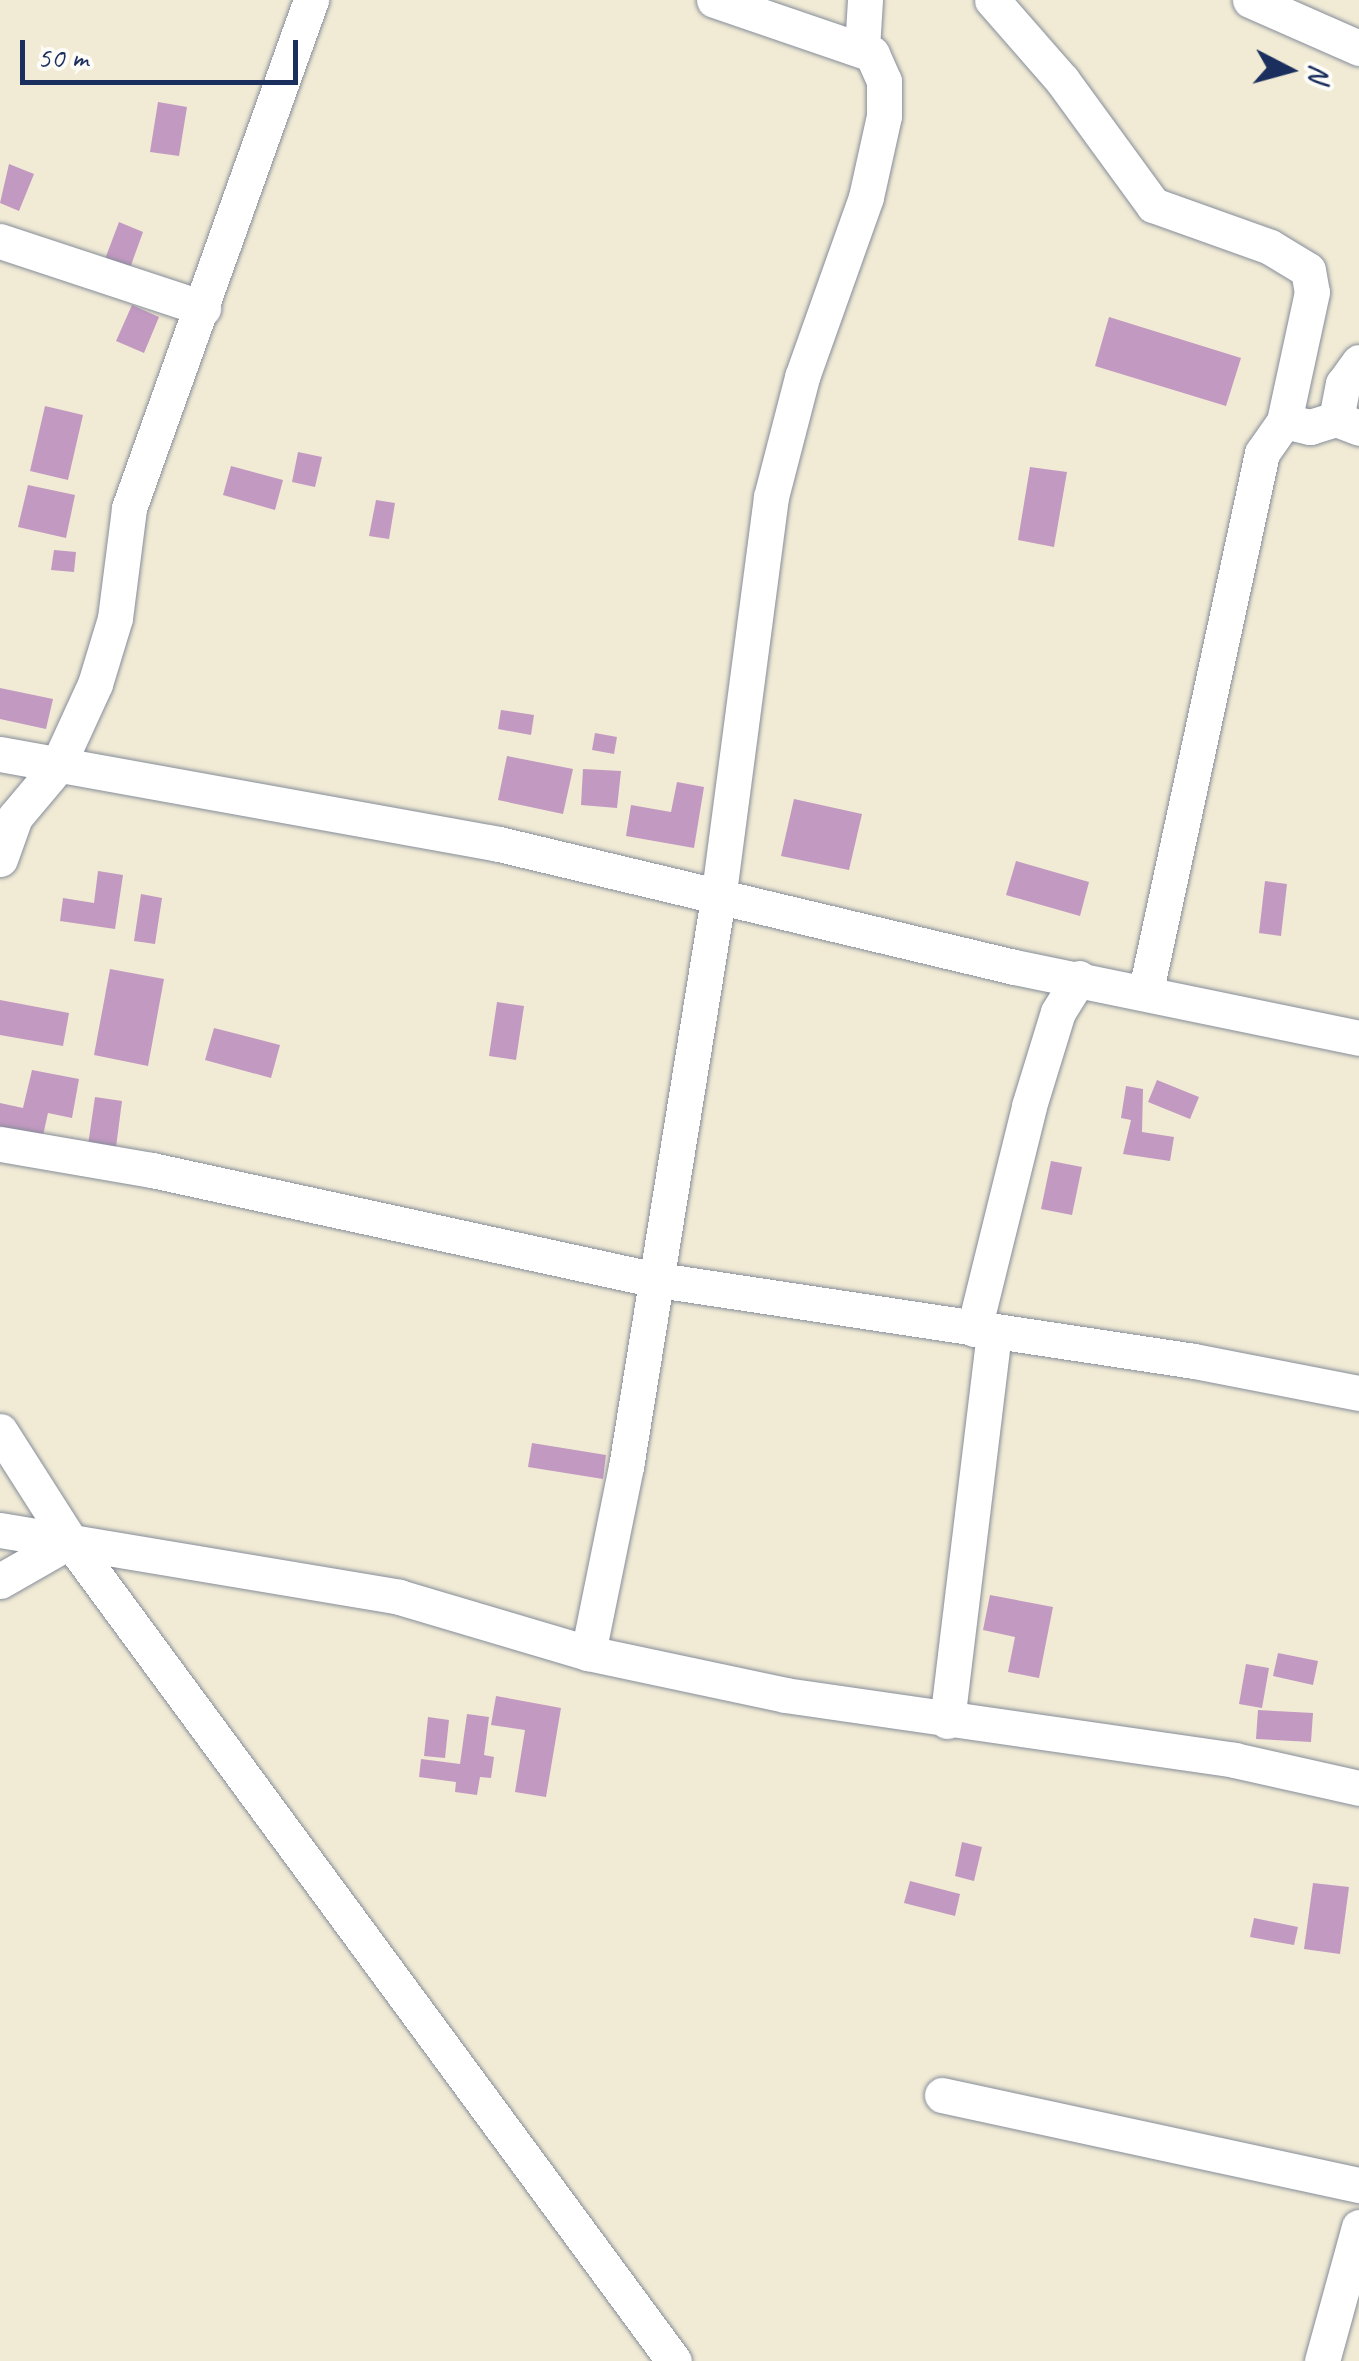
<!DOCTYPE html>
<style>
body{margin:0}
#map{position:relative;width:1359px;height:2361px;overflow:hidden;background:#f1ebd5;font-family:Caveat,sans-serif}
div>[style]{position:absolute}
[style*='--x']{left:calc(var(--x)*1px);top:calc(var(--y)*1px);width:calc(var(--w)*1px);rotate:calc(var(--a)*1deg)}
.building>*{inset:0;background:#c299c1}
.roads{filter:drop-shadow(0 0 2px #868d9a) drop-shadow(0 0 2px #868d9a)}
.minor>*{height:35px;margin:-17.5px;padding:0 17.5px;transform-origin:17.5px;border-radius:17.5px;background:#fff}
span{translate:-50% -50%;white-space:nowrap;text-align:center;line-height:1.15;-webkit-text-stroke:8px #fdfcf7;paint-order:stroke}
.north{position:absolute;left:1239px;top:20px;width:100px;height:100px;-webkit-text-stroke:8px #fdfcf7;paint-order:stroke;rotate:96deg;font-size:28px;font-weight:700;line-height:40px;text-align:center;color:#1b2f5e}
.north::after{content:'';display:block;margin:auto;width:35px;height:45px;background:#1b2f5e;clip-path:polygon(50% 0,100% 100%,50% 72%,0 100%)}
.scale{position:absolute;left:20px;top:40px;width:278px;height:45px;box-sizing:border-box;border:5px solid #1b2f5e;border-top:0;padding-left:12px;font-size:30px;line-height:35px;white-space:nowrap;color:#1b2f5e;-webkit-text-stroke:8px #fdfcf7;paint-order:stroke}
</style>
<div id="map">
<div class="building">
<i style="clip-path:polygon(158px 102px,187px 107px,179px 156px,150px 152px)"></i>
<i style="clip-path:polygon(9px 164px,34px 174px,19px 211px,0 203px)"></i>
<i style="clip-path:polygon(119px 222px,143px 232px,130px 268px,105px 259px)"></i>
<i style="clip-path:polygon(132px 305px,159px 317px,144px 353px,116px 341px)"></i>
<i style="clip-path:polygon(1109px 317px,1241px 358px,1226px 406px,1095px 366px)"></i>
<i style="clip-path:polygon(45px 406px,83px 415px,68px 480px,30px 471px)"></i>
<i style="clip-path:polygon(298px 452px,322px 457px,315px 487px,292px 482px)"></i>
<i style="clip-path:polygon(231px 466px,283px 480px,275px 510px,223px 495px)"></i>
<i style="clip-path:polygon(1030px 467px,1067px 472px,1054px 547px,1018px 540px)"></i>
<i style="clip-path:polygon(28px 485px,75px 495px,66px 538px,18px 527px)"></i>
<i style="clip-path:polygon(376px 500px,395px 503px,389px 539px,369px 536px)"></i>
<i style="clip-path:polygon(54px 550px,76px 552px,74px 572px,51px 570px)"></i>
<i style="clip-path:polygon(0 688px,53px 699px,46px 729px,0 719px)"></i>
<i style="clip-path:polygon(501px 710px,534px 715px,531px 735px,498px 729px)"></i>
<i style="clip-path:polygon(595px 733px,617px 737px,614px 754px,592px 750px)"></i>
<i style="clip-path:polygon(507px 756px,573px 769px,563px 814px,498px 800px)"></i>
<i style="clip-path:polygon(583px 769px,621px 771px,617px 808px,581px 805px)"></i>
<i style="clip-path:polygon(677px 782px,704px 787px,694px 848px,626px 836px,631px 805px,671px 812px)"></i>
<i style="clip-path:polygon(794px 799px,862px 814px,849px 870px,781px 856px)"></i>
<i style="clip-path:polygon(1016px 861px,1089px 882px,1080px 916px,1006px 895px)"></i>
<i style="clip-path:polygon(98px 871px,123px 875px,115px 929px,60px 921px,63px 898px,94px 903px)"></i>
<i style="clip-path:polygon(1265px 881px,1287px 884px,1281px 936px,1259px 933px)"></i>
<i style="clip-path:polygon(141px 894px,162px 898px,155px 944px,134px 941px)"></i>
<i style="clip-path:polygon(110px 969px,164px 979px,148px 1066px,94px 1055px)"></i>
<i style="clip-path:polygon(0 1000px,69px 1013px,63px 1046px,0 1035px)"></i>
<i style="clip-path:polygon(497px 1002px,524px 1006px,516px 1060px,489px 1056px)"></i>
<i style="clip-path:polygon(214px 1028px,280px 1045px,271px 1078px,205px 1060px)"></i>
<i style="clip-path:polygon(32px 1070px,79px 1079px,72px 1118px,48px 1113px,42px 1140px,0 1130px,0 1103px,23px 1108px)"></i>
<i style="clip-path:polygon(1157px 1080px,1199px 1097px,1190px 1119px,1148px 1102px)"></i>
<i style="clip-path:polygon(1126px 1086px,1143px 1089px,1142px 1132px,1174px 1137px,1170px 1161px,1123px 1154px,1131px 1120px,1121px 1118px)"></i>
<i style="clip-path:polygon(95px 1097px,122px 1101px,115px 1155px,87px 1152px)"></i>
<i style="clip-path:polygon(1051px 1161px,1082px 1167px,1072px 1215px,1041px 1209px)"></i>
<i style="clip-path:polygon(532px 1443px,606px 1455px,603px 1479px,528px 1467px)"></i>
<i style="clip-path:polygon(990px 1595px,1053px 1607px,1039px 1678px,1008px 1672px,1015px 1637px,983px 1630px)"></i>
<i style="clip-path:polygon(1278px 1653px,1318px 1661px,1313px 1685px,1273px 1676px)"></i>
<i style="clip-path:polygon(1246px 1664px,1269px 1668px,1262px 1708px,1239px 1704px)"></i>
<i style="clip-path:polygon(496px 1696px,561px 1708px,546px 1797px,515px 1792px,525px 1730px,491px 1725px)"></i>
<i style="clip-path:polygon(1258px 1710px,1313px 1713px,1311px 1742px,1256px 1739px)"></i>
<i style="clip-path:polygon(467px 1714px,489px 1717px,484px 1755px,494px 1757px,491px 1778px,480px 1777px,477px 1795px,455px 1792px,456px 1782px,419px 1777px,421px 1759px,460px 1764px)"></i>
<i style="clip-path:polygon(428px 1717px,449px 1720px,445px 1758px,424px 1756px)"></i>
<i style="clip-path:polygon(962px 1842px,982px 1847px,974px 1881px,955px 1876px)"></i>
<i style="clip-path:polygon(910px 1881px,960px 1894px,955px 1916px,904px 1903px)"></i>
<i style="clip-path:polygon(1313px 1883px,1349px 1887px,1340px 1954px,1304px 1949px)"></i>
<i style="clip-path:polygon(1254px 1918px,1298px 1927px,1294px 1945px,1250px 1937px)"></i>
</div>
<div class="roads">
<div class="minor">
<i style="--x:992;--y:0;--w:106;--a:48.8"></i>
<i style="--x:1062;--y:80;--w:155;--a:53.9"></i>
<i style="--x:1153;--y:205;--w:124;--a:19.7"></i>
<i style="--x:1270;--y:247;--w:44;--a:31.2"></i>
<i style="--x:1308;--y:270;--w:22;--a:80"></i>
<i style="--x:1312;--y:292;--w:132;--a:102.2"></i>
<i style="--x:1250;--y:0;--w:119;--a:23.8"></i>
<i style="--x:862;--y:48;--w:48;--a:-86.4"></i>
<i style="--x:0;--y:241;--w:214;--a:18.3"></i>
<i style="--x:1336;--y:419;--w:36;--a:-79"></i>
<i style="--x:1343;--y:384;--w:27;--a:-54"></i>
<i style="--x:0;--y:754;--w:507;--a:10.22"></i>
<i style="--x:499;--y:844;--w:529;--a:13.43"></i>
<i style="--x:1014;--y:967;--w:352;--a:11.6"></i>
<i style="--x:0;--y:859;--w:45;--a:-70.3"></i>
<i style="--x:15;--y:817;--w:65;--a:-50"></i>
<i style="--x:57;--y:767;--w:91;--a:-65.4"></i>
<i style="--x:95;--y:684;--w:69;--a:-73.1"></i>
<i style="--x:115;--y:618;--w:111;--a:-82.7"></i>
<i style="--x:129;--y:508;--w:540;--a:-70.29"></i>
<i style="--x:1146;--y:990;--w:549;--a:-77.81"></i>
<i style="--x:1262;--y:453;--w:39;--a:-55"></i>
<i style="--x:1284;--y:421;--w:27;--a:13"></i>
<i style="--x:1310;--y:427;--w:27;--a:-17"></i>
<i style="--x:1336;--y:419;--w:25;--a:21"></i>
<i style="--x:0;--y:1144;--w:154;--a:9.7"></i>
<i style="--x:152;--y:1170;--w:512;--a:12.3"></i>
<i style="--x:652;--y:1279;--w:548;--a:8.6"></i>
<i style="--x:1194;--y:1361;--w:168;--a:11"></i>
<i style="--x:974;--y:1329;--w:230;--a:-76.1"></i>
<i style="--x:1029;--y:1106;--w:98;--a:-72.9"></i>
<i style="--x:1058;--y:1012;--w:40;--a:-58"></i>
<i style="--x:0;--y:1431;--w:130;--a:57.5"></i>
<i style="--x:70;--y:1541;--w:1018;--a:53.63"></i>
<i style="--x:0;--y:1530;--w:405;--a:9.5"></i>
<i style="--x:399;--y:1597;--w:197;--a:16.5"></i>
<i style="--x:588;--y:1653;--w:201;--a:12"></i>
<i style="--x:785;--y:1695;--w:454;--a:8.2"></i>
<i style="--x:1234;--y:1760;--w:128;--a:12.6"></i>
<i style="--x:0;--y:1581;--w:81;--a:-29.7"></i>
<i style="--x:588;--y:1653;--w:190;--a:-78.5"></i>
<i style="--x:626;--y:1467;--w:582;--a:-80.81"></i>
<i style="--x:719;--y:892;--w:398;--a:-82.5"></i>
<i style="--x:771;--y:497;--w:124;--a:-75.5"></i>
<i style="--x:802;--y:377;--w:191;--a:-70.4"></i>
<i style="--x:866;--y:197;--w:83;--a:-77.5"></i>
<i style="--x:884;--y:116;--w:35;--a:-90"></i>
<i style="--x:884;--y:81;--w:30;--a:-114"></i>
<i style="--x:872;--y:54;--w:167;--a:-161.1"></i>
<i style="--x:947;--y:1721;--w:391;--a:-83.1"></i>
<i style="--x:942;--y:2095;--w:427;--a:12.2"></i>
<i style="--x:1322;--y:2361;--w:139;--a:-74.6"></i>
</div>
</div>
<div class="north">N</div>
<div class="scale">50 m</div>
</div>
